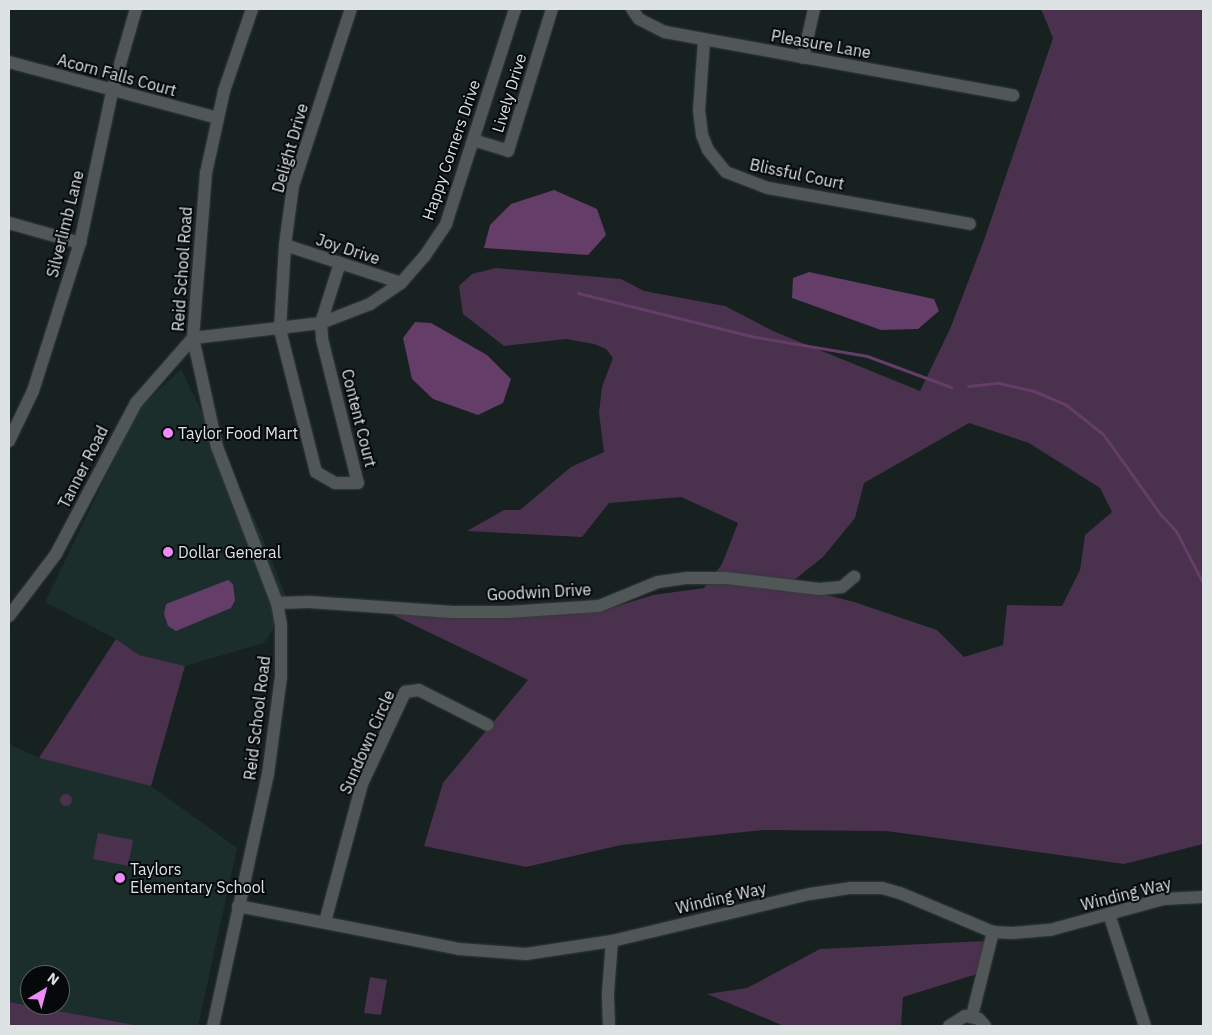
<!DOCTYPE html>
<style>
body{margin:0}
#map{position:relative;width:1212px;height:1035px;overflow:hidden;background:#172120;font-family:"IBM Plex Sans",sans-serif}
div>[style]{position:absolute}
[style*='--x']{left:calc(var(--x)*1px);top:calc(var(--y)*1px);width:calc(var(--w)*1px);rotate:calc(var(--a)*1deg)}
.built>*{inset:0;background:#1c2e2c}
.green>*{inset:0;background:#4a314d}
.round{border-radius:50%}
.water>*{inset:0;background:#643d68}
.stream>*{height:3px;margin:-1.5px;padding:0 1.5px;transform-origin:1.5px;border-radius:1.5px;background:#643d68}
.roads{filter:drop-shadow(0 0 1px #333c3b) drop-shadow(0 0 1px #333c3b)}
.minor>*{height:12px;margin:-6px;padding:0 6px;transform-origin:6px;border-radius:6px;background:#515656}
.dots>*{width:14px;height:14px;translate:-50% -50%;box-sizing:border-box;border:2px solid #060909;border-radius:50%}
span{translate:-50% -50%;white-space:nowrap;text-align:center;line-height:1.15;-webkit-text-stroke:4px #060909;paint-order:stroke}
.street-label{font-size:16px;color:#dce3e2}
.poi-label{font-size:16px;color:#dce3e2}
.left{translate:0 -50%;text-align:left}
.frame{position:absolute;inset:0;border:10px solid #dce3e2;pointer-events:none}
.north{position:absolute;left:20px;top:965px;width:50px;height:50px;box-sizing:border-box;background:#060909;border:1px solid #5c6060;border-radius:50%;rotate:37deg;font-size:14px;font-weight:700;line-height:20px;text-align:center;color:#dce3e2}
.north::after{content:'';display:block;margin:auto;width:18px;height:22px;background:#ed8cf9;clip-path:polygon(50% 0,100% 100%,50% 72%,0 100%)}
</style>
<div id="map">
<div class="built">
<i style="clip-path:polygon(181px 369px,260px 531px,289px 604px,264px 643px,185px 666px,139px 655px,116px 639px,45px 602px,139px 408px)"></i>
<i style="clip-path:polygon(evenodd,9px 744px,39px 758px,151px 786px,237px 848px,198px 1026px,140px 1026px,9px 1002px,9px 744px,30px 975px,60px 975px,60px 1005px,30px 1005px,30px 975px)"></i>
</div>
<div class="green">
<i style="clip-path:polygon(evenodd,1041px 9px,1203px 9px,1203px 844px,1124px 864px,887px 831px,763px 830px,621px 845px,526px 867px,424px 846px,443px 783px,528px 680px,391px 614px,601px 611px,653px 595px,704px 588px,722px 564px,738px 523px,681px 497px,609px 503px,582px 537px,467px 531px,504px 510px,520px 510px,571px 467px,604px 452px,599px 413px,602px 387px,613px 358px,606px 349px,594px 344px,566px 339px,504px 346px,463px 314px,459px 286px,472px 274px,496px 268px,621px 279px,644px 291px,725px 306px,773px 331px,920px 391px,950px 329px,983px 243px,1053px 38px,1041px 9px,969px 423px,1029px 443px,1100px 488px,1112px 512px,1085px 535px,1080px 570px,1062px 606px,1007px 605px,1003px 645px,964px 657px,937px 630px,854px 602px,788px 585px,823px 557px,855px 518px,864px 483px,969px 423px)"></i>
<i style="clip-path:polygon(116px 639px,139px 655px,185px 666px,151px 786px,39px 758px)"></i>
<i class="round" style="left:60px;top:794px;width:12px;height:12px"></i>
<i style="clip-path:polygon(98px 833px,133px 840px,128px 866px,93px 859px)"></i>
<i style="clip-path:polygon(985px 941px,977px 974px,903px 997px,901px 1026px,784px 1026px,707px 994px,747px 988px,820px 949px)"></i>
<i style="clip-path:polygon(370px 977px,387px 980px,381px 1015px,364px 1013px)"></i>
<i style="clip-path:polygon(9px 1002px,140px 1026px,9px 1026px)"></i>
</div>
<div class="water">
<i style="clip-path:polygon(554px 190px,597px 209px,606px 235px,588px 255px,484px 248px,490px 225px,511px 204px)"></i>
<i style="clip-path:polygon(809px 272px,934px 299px,939px 311px,918px 329px,881px 330px,792px 298px,793px 278px)"></i>
<i style="clip-path:polygon(415px 322px,431px 323px,487px 355px,511px 379px,503px 403px,478px 415px,433px 399px,412px 379px,403px 338px)"></i>
<i style="clip-path:polygon(228px 580px,233px 584px,235px 600px,231px 608px,176px 631px,168px 626px,164px 614px,166px 604px)"></i>
</div>
<div class="stream">
<i style="--x:578;--y:293;--w:177;--a:14"></i>
<i style="--x:750;--y:336;--w:119;--a:9.7"></i>
<i style="--x:867;--y:356;--w:90;--a:20.3"></i>
<i style="--x:968;--y:386;--w:31;--a:-6"></i>
<i style="--x:999;--y:383;--w:36;--a:13"></i>
<i style="--x:1034;--y:391;--w:34;--a:23"></i>
<i style="--x:1065;--y:404;--w:48;--a:38.3"></i>
<i style="--x:1103;--y:434;--w:100;--a:54.4"></i>
<i style="--x:1161;--y:515;--w:22;--a:47"></i>
<i style="--x:1176;--y:531;--w:59;--a:62.6"></i>
</div>
<div class="roads">
<div class="minor">
<i style="--x:632;--y:9;--w:12;--a:55"></i>
<i style="--x:639;--y:19;--w:29;--a:27"></i>
<i style="--x:665;--y:32;--w:354;--a:10.3"></i>
<i style="--x:704;--y:41;--w:69;--a:94.1"></i>
<i style="--x:699;--y:110;--w:25;--a:83"></i>
<i style="--x:702;--y:135;--w:16;--a:68"></i>
<i style="--x:708;--y:150;--w:28;--a:51"></i>
<i style="--x:726;--y:172;--w:45;--a:20.9"></i>
<i style="--x:768;--y:188;--w:205;--a:10.1"></i>
<i style="--x:803;--y:58;--w:50;--a:-77.3"></i>
<i style="--x:9;--y:62;--w:216;--a:15"></i>
<i style="--x:473;--y:140;--w:37;--a:17"></i>
<i style="--x:508;--y:151;--w:149;--a:-72.8"></i>
<i style="--x:9;--y:223;--w:74;--a:15.7"></i>
<i style="--x:285;--y:245;--w:122;--a:18.1"></i>
<i style="--x:340;--y:263;--w:63;--a:107.6"></i>
<i style="--x:321;--y:323;--w:16;--a:86"></i>
<i style="--x:322;--y:339;--w:148;--a:76"></i>
<i style="--x:358;--y:483;--w:23;--a:180"></i>
<i style="--x:335;--y:483;--w:22;--a:-150"></i>
<i style="--x:316;--y:472;--w:146;--a:-104.2"></i>
<i style="--x:280;--y:330;--w:85;--a:-86.6"></i>
<i style="--x:285;--y:245;--w:60;--a:-82.3"></i>
<i style="--x:293;--y:186;--w:186;--a:-71.9"></i>
<i style="--x:9;--y:441;--w:55;--a:-64.4"></i>
<i style="--x:33;--y:391;--w:155;--a:-72.4"></i>
<i style="--x:80;--y:243;--w:154;--a:-78"></i>
<i style="--x:112;--y:92;--w:86;--a:-73.9"></i>
<i style="--x:277;--y:603;--w:32;--a:-2"></i>
<i style="--x:309;--y:602;--w:144;--a:4"></i>
<i style="--x:453;--y:612;--w:54;--a:0"></i>
<i style="--x:507;--y:612;--w:92;--a:-3.7"></i>
<i style="--x:599;--y:606;--w:64;--a:-22.1"></i>
<i style="--x:658;--y:582;--w:28;--a:-8"></i>
<i style="--x:686;--y:578;--w:40;--a:0"></i>
<i style="--x:726;--y:578;--w:94;--a:6.7"></i>
<i style="--x:819;--y:589;--w:23;--a:-5"></i>
<i style="--x:842;--y:587;--w:16;--a:-40"></i>
<i style="--x:9;--y:616;--w:78;--a:-52.8"></i>
<i style="--x:56;--y:554;--w:171;--a:-62.1"></i>
<i style="--x:136;--y:403;--w:86;--a:-48.8"></i>
<i style="--x:193;--y:338;--w:129;--a:-6.7"></i>
<i style="--x:321;--y:323;--w:53;--a:-21.2"></i>
<i style="--x:370;--y:304;--w:37;--a:-34"></i>
<i style="--x:401;--y:283;--w:35;--a:-49"></i>
<i style="--x:424;--y:257;--w:40;--a:-56"></i>
<i style="--x:446;--y:224;--w:226;--a:-72.2"></i>
<i style="--x:238;--y:906;--w:225;--a:11"></i>
<i style="--x:459;--y:949;--w:67;--a:4.3"></i>
<i style="--x:526;--y:954;--w:87;--a:-8.6"></i>
<i style="--x:612;--y:941;--w:204;--a:-13.4"></i>
<i style="--x:810;--y:894;--w:40;--a:-8.5"></i>
<i style="--x:850;--y:888;--w:32;--a:0"></i>
<i style="--x:882;--y:888;--w:19;--a:16"></i>
<i style="--x:900;--y:893;--w:101;--a:22.8"></i>
<i style="--x:993;--y:932;--w:20;--a:3"></i>
<i style="--x:1013;--y:933;--w:37;--a:-5"></i>
<i style="--x:1050;--y:930;--w:117;--a:-15.3"></i>
<i style="--x:1163;--y:899;--w:40;--a:-2.9"></i>
<i style="--x:1109;--y:914;--w:118;--a:72.2"></i>
<i style="--x:325;--y:922;--w:143;--a:-75"></i>
<i style="--x:362;--y:784;--w:102;--a:-64.9"></i>
<i style="--x:405;--y:692;--w:14;--a:-8"></i>
<i style="--x:419;--y:690;--w:77;--a:26.9"></i>
<i style="--x:972;--y:1016;--w:87;--a:-76"></i>
<i style="--x:213;--y:1026;--w:258;--a:-77.7"></i>
<i style="--x:268;--y:774;--w:98;--a:-82.4"></i>
<i style="--x:281;--y:677;--w:52;--a:-90"></i>
<i style="--x:281;--y:625;--w:22;--a:-100"></i>
<i style="--x:277;--y:603;--w:167;--a:-111"></i>
<i style="--x:217;--y:447;--w:112;--a:-102.4"></i>
<i style="--x:193;--y:338;--w:166;--a:-85.5"></i>
<i style="--x:206;--y:173;--w:84;--a:-77.6"></i>
<i style="--x:224;--y:91;--w:87;--a:-71.1"></i>
<i style="--x:609;--y:1026;--w:33;--a:-92"></i>
<i style="--x:608;--y:993;--w:52;--a:-85.6"></i>
<i style="--x:949;--y:1026;--w:19;--a:-32"></i>
<i style="--x:965;--y:1016;--w:14;--a:12"></i>
<i style="--x:979;--y:1019;--w:9;--a:49"></i>
</div>
</div>
<div class="dots">
<i style="left:168px;top:433px;background:#ed8cf9"></i>
<i style="left:168px;top:552px;background:#ed8cf9"></i>
<i style="left:120px;top:878px;background:#ed8cf9"></i>
</div>
<div class="street-label">
<span style="left:821px;top:44px;rotate:10deg">Pleasure Lane</span>
<span style="left:117px;top:75px;rotate:15deg">Acorn Falls Court</span>
<span style="left:509px;top:93px;rotate:-73deg">Lively Drive</span>
<span style="left:290px;top:148px;rotate:-74deg">Delight Drive</span>
<span style="left:451px;top:150px;rotate:-71deg">Happy Corners Drive</span>
<span style="left:797px;top:174px;rotate:12deg">Blissful Court</span>
<span style="left:65px;top:224px;rotate:-76deg">Silverlimb Lane</span>
<span style="left:348px;top:249px;rotate:18deg">Joy Drive</span>
<span style="left:182px;top:269px;rotate:-86deg">Reid School Road</span>
<span style="left:359px;top:418px;rotate:76deg">Content Court</span>
<span style="left:83px;top:467px;rotate:-63deg">Tanner Road</span>
<span style="left:539px;top:592px;rotate:-3deg">Goodwin Drive</span>
<span style="left:257px;top:718px;rotate:-83deg">Reid School Road</span>
<span style="left:367px;top:742px;rotate:-66deg">Sundown Circle</span>
<span style="left:1126px;top:894px;rotate:-14deg">Winding Way</span>
<span style="left:721px;top:898px;rotate:-13deg">Winding Way</span>
</div>
<div class="poi-label">
<span class="left" style="left:178px;top:433px">Taylor Food Mart</span>
<span class="left" style="left:178px;top:552px">Dollar General</span>
<span class="left" style="left:130px;top:878px">Taylors<br>Elementary School</span>
</div>
<div class="frame"></div>
<div class="north">N</div>
</div>
